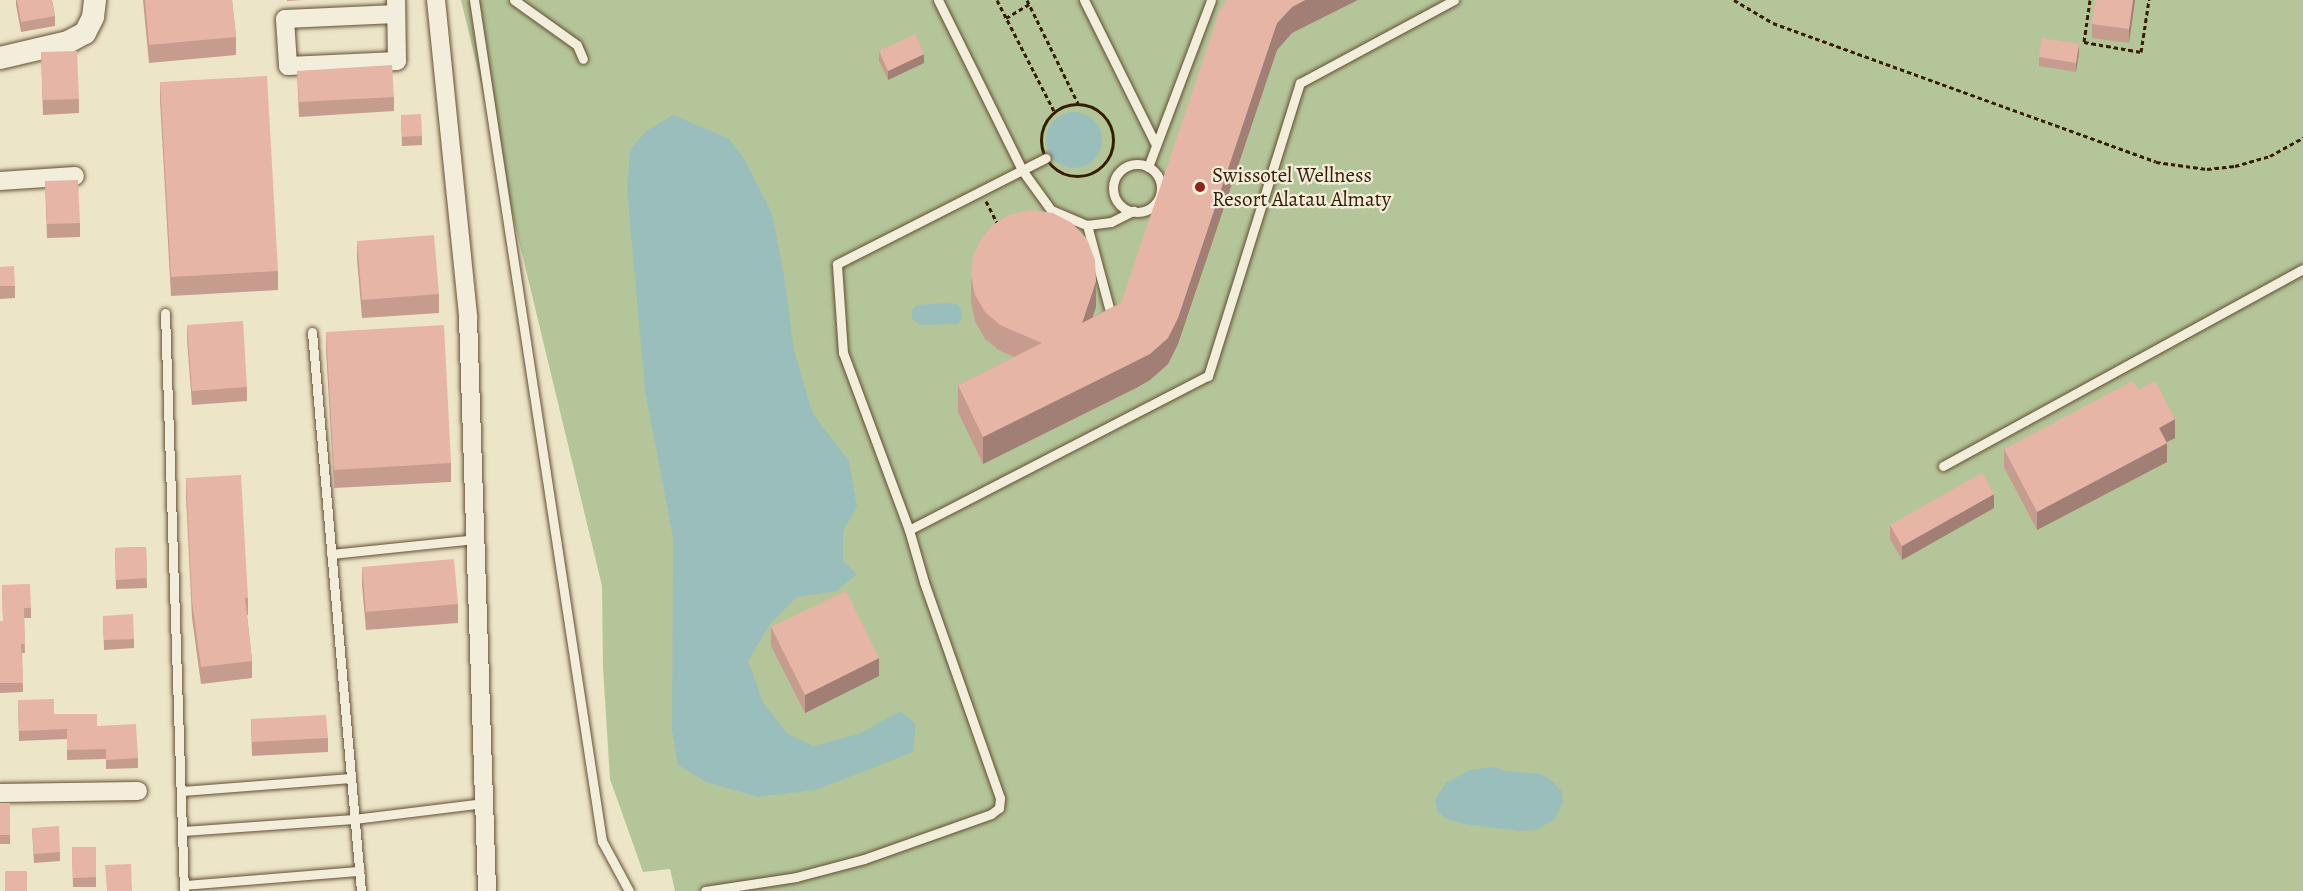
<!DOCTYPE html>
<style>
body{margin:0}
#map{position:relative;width:2303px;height:891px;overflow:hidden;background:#ede5c8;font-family:Alegreya,serif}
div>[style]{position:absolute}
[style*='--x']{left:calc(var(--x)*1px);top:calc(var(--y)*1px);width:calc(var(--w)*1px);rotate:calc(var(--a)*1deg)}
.green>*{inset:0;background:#b4c699}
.water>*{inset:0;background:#9abebc}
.round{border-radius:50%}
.path>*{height:3px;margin-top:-1.5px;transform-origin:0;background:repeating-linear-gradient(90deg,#371c00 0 4.5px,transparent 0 7.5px)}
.path>.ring{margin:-1.5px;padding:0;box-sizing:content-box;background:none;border:3px solid #371c00;border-radius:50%}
.roads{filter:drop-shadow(0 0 2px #644e32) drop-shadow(0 0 2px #644e32)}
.service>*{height:9px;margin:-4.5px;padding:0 4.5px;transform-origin:4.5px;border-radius:4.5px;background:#f3eedb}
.service>.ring{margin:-4.5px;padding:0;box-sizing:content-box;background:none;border:9px solid #f3eedb;border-radius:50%}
.minor>*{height:18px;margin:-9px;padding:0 9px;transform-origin:9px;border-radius:9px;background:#f3eedb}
.tertiary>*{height:22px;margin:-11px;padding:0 11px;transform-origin:11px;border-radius:11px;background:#f3eedb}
.wall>*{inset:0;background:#c69c8f}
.shaded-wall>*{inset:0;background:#a17f74}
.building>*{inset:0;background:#e6b5a6}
.dots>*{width:16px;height:16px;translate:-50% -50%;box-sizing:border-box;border:3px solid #f3eedb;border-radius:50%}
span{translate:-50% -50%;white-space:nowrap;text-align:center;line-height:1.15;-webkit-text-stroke:4.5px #f3eedb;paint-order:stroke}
.poi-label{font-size:21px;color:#371c00}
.left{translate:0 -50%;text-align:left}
</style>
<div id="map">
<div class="green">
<i style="clip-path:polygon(461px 0,2303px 0,2303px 891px,675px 891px,670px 869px,643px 872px,610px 779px,603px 668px,602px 586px)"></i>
</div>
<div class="water">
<i class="round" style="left:1046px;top:112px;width:56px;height:56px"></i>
<i style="clip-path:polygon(673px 115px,728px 138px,745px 160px,772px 213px,785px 281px,794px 351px,813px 414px,849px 461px,857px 507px,843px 531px,843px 561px,857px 574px,837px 591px,797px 597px,771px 623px,748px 661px,764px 704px,787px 733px,813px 746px,859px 734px,900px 711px,916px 724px,913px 752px,816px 790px,758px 797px,706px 782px,678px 765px,672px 730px,673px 538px,645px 391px,627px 189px,630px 150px,646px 131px)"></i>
<i style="clip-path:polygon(951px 303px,958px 305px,962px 311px,962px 318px,958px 324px,920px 325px,912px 319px,912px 310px,917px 305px)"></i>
<i style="clip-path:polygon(1493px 767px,1507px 771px,1541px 774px,1552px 781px,1562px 792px,1563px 803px,1555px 819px,1536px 830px,1520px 831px,1465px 824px,1446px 819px,1437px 811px,1435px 799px,1446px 783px,1470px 770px)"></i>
</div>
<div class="path">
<i style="--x:997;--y:0;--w:125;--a:62.8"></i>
<i style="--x:1027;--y:0;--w:115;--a:63.7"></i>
<i style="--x:1734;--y:0;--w:45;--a:30.5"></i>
<i style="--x:1773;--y:23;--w:407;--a:19.9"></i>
<i style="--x:2156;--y:162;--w:51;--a:7.8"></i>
<i style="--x:2207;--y:169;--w:28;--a:-6"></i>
<i style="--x:2235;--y:166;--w:36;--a:-16"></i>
<i style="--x:2270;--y:156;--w:38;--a:-29"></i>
<i style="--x:2090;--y:0;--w:42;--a:98.1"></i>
<i style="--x:2084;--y:42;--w:58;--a:10"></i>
<i style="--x:2141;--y:52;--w:53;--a:-81.3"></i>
<i style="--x:1006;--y:18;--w:27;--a:-31"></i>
<i class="ring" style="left:1041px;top:104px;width:69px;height:69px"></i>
<i style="--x:986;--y:201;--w:27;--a:63"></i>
</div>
<div class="roads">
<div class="service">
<i style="--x:474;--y:0;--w:851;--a:81.35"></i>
<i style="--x:602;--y:841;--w:57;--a:61.6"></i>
<i style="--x:514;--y:0;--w:77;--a:35.5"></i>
<i style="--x:577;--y:45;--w:15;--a:67"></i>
<i style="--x:938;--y:0;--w:190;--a:63.7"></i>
<i style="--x:1022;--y:170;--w:49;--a:54.1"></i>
<i style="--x:1051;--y:210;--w:39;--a:23"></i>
<i style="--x:1087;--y:225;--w:24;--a:-7"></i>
<i style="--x:1111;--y:222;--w:25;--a:-27"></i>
<i style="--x:1084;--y:0;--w:162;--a:63.6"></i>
<i class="ring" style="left:1113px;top:164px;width:39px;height:39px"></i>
<i style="--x:1148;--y:167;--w:178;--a:-69.3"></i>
<i style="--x:1087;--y:225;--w:97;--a:75.1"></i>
<i style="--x:165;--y:313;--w:578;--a:88.12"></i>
<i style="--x:312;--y:332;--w:561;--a:84.99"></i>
<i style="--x:1943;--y:466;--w:410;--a:-28.7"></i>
<i style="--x:909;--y:530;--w:336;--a:-27.3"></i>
<i style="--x:1208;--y:376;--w:307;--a:-72.6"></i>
<i style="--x:1300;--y:83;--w:175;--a:-28.3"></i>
<i style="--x:331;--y:554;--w:145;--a:-5.9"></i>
<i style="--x:182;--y:791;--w:169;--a:-4.4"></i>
<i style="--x:183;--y:831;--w:171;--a:-4"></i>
<i style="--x:354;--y:819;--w:131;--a:-7"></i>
<i style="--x:184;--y:885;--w:176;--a:-4.6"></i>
<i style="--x:705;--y:891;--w:92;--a:-8.7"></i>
<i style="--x:796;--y:877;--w:70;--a:-14.8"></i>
<i style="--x:864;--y:859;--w:135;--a:-19.5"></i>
<i style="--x:991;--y:814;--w:10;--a:-37"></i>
<i style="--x:999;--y:808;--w:10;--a:-84"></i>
<i style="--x:1000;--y:798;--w:229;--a:-109.4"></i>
<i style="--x:924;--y:582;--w:54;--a:-106.1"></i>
<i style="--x:909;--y:530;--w:189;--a:-110.4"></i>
<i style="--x:843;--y:353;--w:89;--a:-93.9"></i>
<i style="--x:837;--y:264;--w:234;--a:-26.9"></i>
</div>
<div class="minor">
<i style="--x:436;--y:0;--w:319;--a:84.2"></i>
<i style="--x:468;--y:317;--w:574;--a:88.1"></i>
<i style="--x:396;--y:14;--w:111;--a:177.4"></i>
<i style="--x:285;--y:19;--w:47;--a:86.3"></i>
<i style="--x:288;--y:66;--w:109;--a:-2.6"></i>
<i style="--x:397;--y:61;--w:61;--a:-90.9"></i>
<i style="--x:0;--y:181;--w:75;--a:-3.8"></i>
<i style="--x:0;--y:793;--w:138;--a:-0.8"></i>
</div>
<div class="tertiary">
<i style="--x:0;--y:58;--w:70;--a:-13.2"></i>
<i style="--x:68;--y:42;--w:19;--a:-28"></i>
<i style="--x:85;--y:33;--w:18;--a:-63"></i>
<i style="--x:93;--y:17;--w:17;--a:-83"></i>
</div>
</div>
<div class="wall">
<i style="clip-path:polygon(16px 0,52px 0,55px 16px,55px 26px,21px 32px,16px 5px)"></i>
<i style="clip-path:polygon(143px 0,232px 0,236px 37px,236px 55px,149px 63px)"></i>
<i style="clip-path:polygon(287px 0,303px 0,287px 1px)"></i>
<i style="clip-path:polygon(1227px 0,1292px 33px,1277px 50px,1178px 344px,1168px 364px,1150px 380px,1136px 388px,983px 464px,958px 412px,958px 385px,1014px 357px,1000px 351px,985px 339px,975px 321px,971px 302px,971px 276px,1096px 307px,1092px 317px,1121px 303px)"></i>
<i style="clip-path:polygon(2135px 0,2129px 43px,2092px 38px,2092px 24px)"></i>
<i style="clip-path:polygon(879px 51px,924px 63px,888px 80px,879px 61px)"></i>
<i style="clip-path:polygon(41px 52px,79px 99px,79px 113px,43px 115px)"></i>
<i style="clip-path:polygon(2079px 53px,2076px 72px,2039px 66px,2039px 57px)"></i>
<i style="clip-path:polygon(297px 71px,394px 97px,394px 111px,299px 117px)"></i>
<i style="clip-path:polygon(160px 82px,278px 271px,278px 290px,171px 296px,160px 100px)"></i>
<i style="clip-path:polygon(401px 115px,422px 136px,422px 145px,402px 146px)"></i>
<i style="clip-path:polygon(45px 181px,80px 223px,80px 237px,47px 238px)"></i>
<i style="clip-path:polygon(357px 241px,439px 294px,439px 313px,362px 318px,357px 259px)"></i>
<i style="clip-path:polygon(0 267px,15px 286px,15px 298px,0 299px)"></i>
<i style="clip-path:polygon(187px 325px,247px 387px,247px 401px,192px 405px,187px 339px)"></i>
<i style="clip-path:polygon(326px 332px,451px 463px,451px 482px,334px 488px,326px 350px)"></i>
<i style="clip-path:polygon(2138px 390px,2175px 438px,2167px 442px,2167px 462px,2037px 530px,2004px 467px,2004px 449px)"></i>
<i style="clip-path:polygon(186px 478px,248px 598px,248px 615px,247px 615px,252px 661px,252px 678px,201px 684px,192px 618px,186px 496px)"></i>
<i style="clip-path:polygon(1994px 508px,1902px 560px,1890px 539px,1890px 525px)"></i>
<i style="clip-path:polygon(146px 547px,147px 588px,116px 589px,115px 548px)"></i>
<i style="clip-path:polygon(362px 567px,458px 604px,458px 623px,366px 630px,362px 585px)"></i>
<i style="clip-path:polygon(2px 585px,31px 608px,31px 618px,24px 618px,25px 653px,22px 653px,23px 692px,0 693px,0 621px,3px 621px)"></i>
<i style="clip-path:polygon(103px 616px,134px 639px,134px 648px,104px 650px)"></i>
<i style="clip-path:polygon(771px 627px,879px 676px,805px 713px,771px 646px)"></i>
<i style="clip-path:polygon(18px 700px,54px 714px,97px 726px,138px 758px,138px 768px,106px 769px,106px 759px,67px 760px,67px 739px,19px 741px)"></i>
<i style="clip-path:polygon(251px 719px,328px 738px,328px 752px,252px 756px)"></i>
<i style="clip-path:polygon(0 803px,10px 803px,10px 844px,0 844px)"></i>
<i style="clip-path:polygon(32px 828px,60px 852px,60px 861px,34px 863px)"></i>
<i style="clip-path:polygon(72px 847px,96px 847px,96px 887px,73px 887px)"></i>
</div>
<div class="shaded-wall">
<i style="clip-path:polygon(1305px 0,1358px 0,1292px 33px,1277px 50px,1178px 344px,1168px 364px,1150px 380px,1136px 388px,983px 464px,983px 437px,1136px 361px,1277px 23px,1292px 7px)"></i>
<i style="clip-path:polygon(2133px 0,2135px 0,2129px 43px,2129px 29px)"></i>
<i style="clip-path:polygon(2079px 44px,2079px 53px,2076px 72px,2076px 63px)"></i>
<i style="clip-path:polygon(924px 54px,924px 63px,888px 80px,888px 71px)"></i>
<i style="clip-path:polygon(1096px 281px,1096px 307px,1082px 349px,1082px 323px)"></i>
<i style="clip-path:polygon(2175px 419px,2175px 438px,2159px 446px,2159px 428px)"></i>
<i style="clip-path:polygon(2167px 443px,2167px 462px,2037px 530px,2037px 512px)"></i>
<i style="clip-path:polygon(1994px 494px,1994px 508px,1902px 560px,1902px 546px)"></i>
<i style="clip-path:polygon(879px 658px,879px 676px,805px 713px,805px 695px)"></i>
</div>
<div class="building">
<i style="clip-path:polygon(17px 0,52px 0,55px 16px,21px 22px)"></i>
<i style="clip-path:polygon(145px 0,232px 0,236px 37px,149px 45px)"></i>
<i style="clip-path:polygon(1227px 0,1305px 0,1292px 7px,1277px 23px,1178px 318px,1168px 338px,1150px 354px,1136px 361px,983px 437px,958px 385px,1042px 343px,1000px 325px,985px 312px,975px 295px,971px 276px,973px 256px,981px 239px,994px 224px,1011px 214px,1032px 210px,1053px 213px,1072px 223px,1087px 239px,1095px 260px,1096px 281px,1082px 323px,1121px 303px,1220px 10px)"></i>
<i style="clip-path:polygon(2095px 0,2133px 0,2129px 29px,2092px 24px)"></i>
<i style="clip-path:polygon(915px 34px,924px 54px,888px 71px,879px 51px)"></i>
<i style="clip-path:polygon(2042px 38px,2079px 44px,2076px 63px,2039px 57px)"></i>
<i style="clip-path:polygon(77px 51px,79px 99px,43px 100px,41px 52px)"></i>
<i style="clip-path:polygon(392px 65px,394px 97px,299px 102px,297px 71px)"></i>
<i style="clip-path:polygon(267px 76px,278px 271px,171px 277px,160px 82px)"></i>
<i style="clip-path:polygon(421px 114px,422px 136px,402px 137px,401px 115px)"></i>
<i style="clip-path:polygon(78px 180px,80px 223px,47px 224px,45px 181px)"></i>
<i style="clip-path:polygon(434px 235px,439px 294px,362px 300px,357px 241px)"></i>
<i style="clip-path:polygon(14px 266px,15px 286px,0 286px,0 267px)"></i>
<i style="clip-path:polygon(243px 321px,247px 387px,192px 391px,187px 325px)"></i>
<i style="clip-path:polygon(444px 325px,451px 463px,334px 470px,326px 332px)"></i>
<i style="clip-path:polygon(2133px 381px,2138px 390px,2155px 381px,2175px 419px,2159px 428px,2167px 443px,2037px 512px,2004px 449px)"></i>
<i style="clip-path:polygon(1982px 473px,1994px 494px,1902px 546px,1890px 525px)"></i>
<i style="clip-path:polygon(241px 475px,248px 598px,245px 598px,252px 661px,201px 667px,192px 601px,186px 478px)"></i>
<i style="clip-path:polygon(146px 547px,147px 578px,116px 580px,115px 548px)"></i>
<i style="clip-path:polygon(454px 559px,458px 604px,366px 612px,362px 567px)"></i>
<i style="clip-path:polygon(30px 584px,31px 608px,24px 608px,25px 644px,21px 644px,23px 683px,0 683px,0 621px,3px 621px,2px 585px)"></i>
<i style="clip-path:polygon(846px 591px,879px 658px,805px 695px,771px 627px)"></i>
<i style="clip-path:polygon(133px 614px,134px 639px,104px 640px,103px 616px)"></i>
<i style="clip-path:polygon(54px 699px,54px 714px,97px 714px,97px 726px,136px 724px,138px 758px,106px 760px,106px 749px,67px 750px,67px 729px,19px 731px,18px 700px)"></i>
<i style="clip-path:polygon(326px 715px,328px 738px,252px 742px,251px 719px)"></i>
<i style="clip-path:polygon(0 803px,10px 803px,10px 835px,0 835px)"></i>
<i style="clip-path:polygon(59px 826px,60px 852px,34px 854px,32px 828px)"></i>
<i style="clip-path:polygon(72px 847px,96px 847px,96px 877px,73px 878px)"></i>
<i style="clip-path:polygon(131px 864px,132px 891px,107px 891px,105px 865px)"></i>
<i style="clip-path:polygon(5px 871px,27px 871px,27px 891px,5px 891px)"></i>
</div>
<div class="dots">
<i style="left:1200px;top:187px;background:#8f2418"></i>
</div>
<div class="poi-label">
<span class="left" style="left:1212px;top:187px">Swissotel Wellness<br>Resort Alatau Almaty</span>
</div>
</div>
